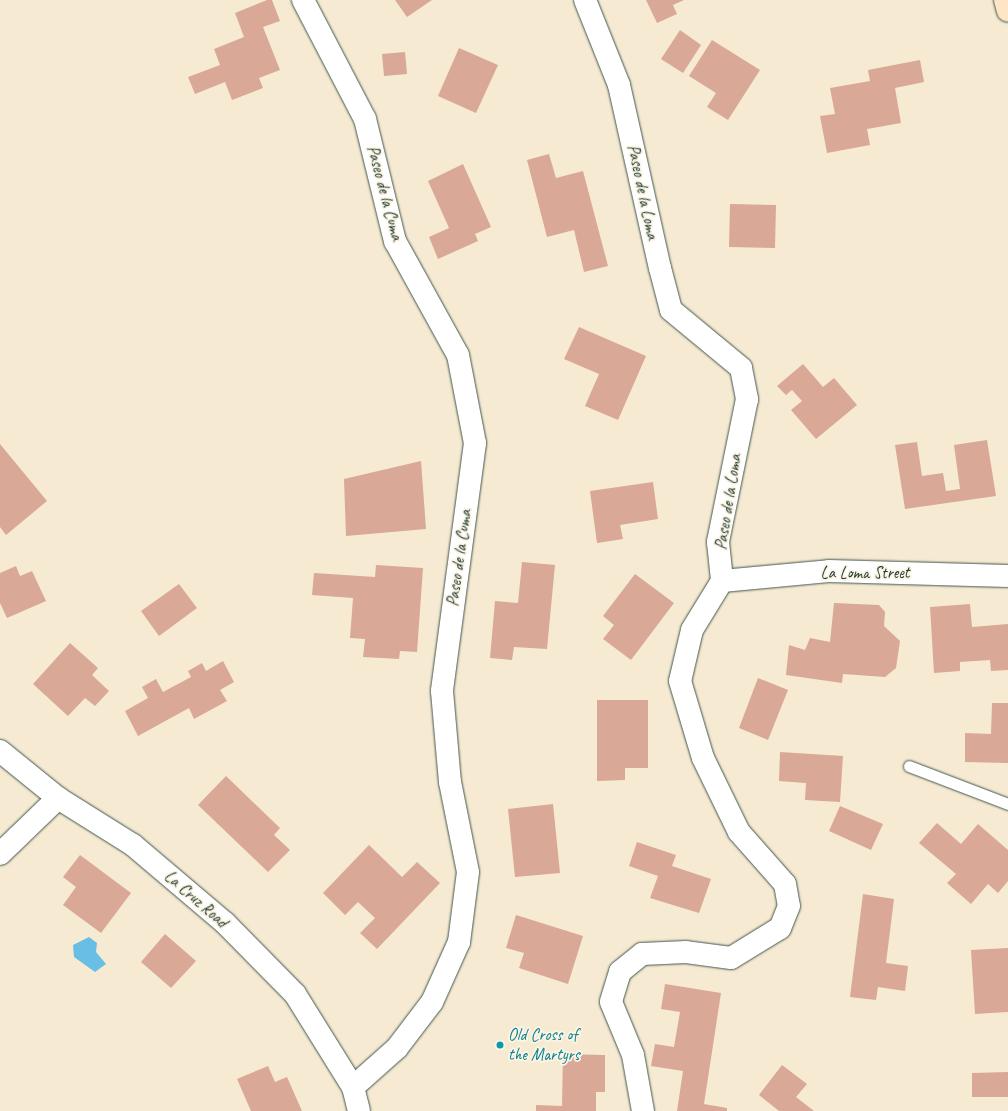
<!DOCTYPE html>
<style>
body{margin:0}
#map{position:relative;width:1008px;height:1111px;overflow:hidden;background:#f7ead3;font-family:Caveat,sans-serif}
div>[style]{position:absolute}
[style*='--x']{left:calc(var(--x)*1px);top:calc(var(--y)*1px);width:calc(var(--w)*1px);rotate:calc(var(--a)*1deg)}
.water>*{inset:0;background:#68bee4}
.building>*{inset:0;background:#d9a896}
.roads{filter:drop-shadow(0 0 1px #3f574c) drop-shadow(0 0 1px #3f574c)}
.lane>*{height:11px;margin:-5.5px;padding:0 5.5px;transform-origin:5.5px;border-radius:5.5px;background:#fff}
.street>*{height:22px;margin:-11px;padding:0 11px;transform-origin:11px;border-radius:11px;background:#fff}
.secondary>*{height:22px;margin:-11px;padding:0 11px;transform-origin:11px;border-radius:11px;background:#fde5c5}
.dots>*{width:11px;height:11px;translate:-50% -50%;box-sizing:border-box;border:2px solid #fcf5e5;border-radius:50%}
span{translate:-50% -50%;white-space:nowrap;text-align:center;line-height:1.15;-webkit-text-stroke:3.5px #fcf5e5;paint-order:stroke}
.street-label{font-size:17px;color:#1f3d34}
.culture-label{font-size:17px;color:#0d838f}
.left{translate:0 -50%;text-align:left}
</style>
<div id="map">
<div class="water">
<i style="clip-path:polygon(89px 937px,97px 943px,96px 952px,106px 964px,95px 972px,74px 957px,73px 945px)"></i>
</div>
<div class="building">
<i style="clip-path:polygon(267px 0,272px 0,280px 21px,263px 27px,280px 70px,259px 78px,263px 88px,232px 100px,225px 82px,195px 94px,188px 77px,220px 65px,214px 49px,244px 37px,235px 13px)"></i>
<i style="clip-path:polygon(395px 0,432px 0,407px 17px)"></i>
<i style="clip-path:polygon(646px 0,684px 0,673px 5px,677px 14px,657px 23px)"></i>
<i style="clip-path:polygon(680px 30px,701px 45px,683px 73px,661px 59px)"></i>
<i style="clip-path:polygon(712px 40px,760px 70px,728px 120px,707px 107px,716px 93px,689px 76px)"></i>
<i style="clip-path:polygon(459px 48px,498px 65px,476px 113px,438px 96px)"></i>
<i style="clip-path:polygon(405px 52px,407px 74px,384px 76px,382px 54px)"></i>
<i style="clip-path:polygon(920px 60px,924px 82px,895px 88px,901px 123px,867px 129px,870px 145px,827px 153px,820px 116px,835px 114px,830px 88px,870px 81px,868px 70px)"></i>
<i style="clip-path:polygon(549px 154px,556px 178px,583px 171px,608px 266px,584px 272px,574px 230px,547px 237px,527px 160px)"></i>
<i style="clip-path:polygon(463px 164px,491px 227px,475px 234px,478px 241px,438px 259px,429px 237px,449px 228px,428px 181px)"></i>
<i style="clip-path:polygon(730px 204px,776px 205px,775px 248px,729px 247px)"></i>
<i style="clip-path:polygon(579px 327px,646px 356px,618px 420px,585px 406px,599px 374px,564px 359px)"></i>
<i style="clip-path:polygon(803px 364px,823px 387px,834px 378px,857px 405px,816px 439px,791px 410px,802px 401px,792px 390px,786px 395px,777px 386px)"></i>
<i style="clip-path:polygon(987px 440px,996px 496px,905px 509px,895px 445px,917px 442px,922px 476px,943px 473px,946px 491px,960px 489px,954px 445px)"></i>
<i style="clip-path:polygon(0 444px,47px 501px,6px 535px,0 527px)"></i>
<i style="clip-path:polygon(421px 461px,426px 529px,346px 536px,344px 479px)"></i>
<i style="clip-path:polygon(653px 482px,658px 519px,620px 525px,623px 539px,597px 543px,590px 491px)"></i>
<i style="clip-path:polygon(522px 562px,555px 565px,547px 649px,514px 647px,512px 660px,490px 658px,495px 601px,518px 603px)"></i>
<i style="clip-path:polygon(376px 565px,423px 568px,417px 652px,400px 651px,399px 659px,363px 657px,365px 639px,350px 638px,353px 598px,312px 595px,314px 573px,375px 577px)"></i>
<i style="clip-path:polygon(16px 566px,20px 576px,32px 571px,46px 601px,7px 618px,0 603px,0 573px)"></i>
<i style="clip-path:polygon(635px 574px,674px 603px,631px 660px,603px 639px,614px 625px,603px 616px)"></i>
<i style="clip-path:polygon(179px 584px,197px 608px,159px 636px,141px 611px)"></i>
<i style="clip-path:polygon(834px 603px,879px 605px,885px 612px,884px 626px,900px 641px,896px 668px,885px 677px,843px 674px,842px 683px,786px 675px,789px 645px,805px 650px,810px 638px,830px 642px)"></i>
<i style="clip-path:polygon(970px 604px,972px 627px,1008px 624px,1008px 670px,991px 671px,990px 660px,960px 662px,960px 671px,934px 673px,930px 607px)"></i>
<i style="clip-path:polygon(70px 643px,98px 668px,92px 675px,109px 691px,95px 706px,85px 698px,68px 716px,33px 684px)"></i>
<i style="clip-path:polygon(223px 661px,234px 682px,220px 690px,227px 701px,194px 719px,189px 708px,138px 736px,125px 711px,148px 698px,142px 687px,156px 679px,163px 692px,191px 677px,188px 671px,202px 663px,206px 671px)"></i>
<i style="clip-path:polygon(758px 678px,788px 690px,768px 740px,739px 728px)"></i>
<i style="clip-path:polygon(597px 700px,648px 700px,648px 768px,625px 768px,625px 780px,597px 781px)"></i>
<i style="clip-path:polygon(992px 703px,1008px 703px,1008px 763px,965px 762px,965px 733px,991px 734px)"></i>
<i style="clip-path:polygon(780px 752px,843px 756px,840px 802px,805px 800px,806px 783px,779px 781px)"></i>
<i style="clip-path:polygon(226px 776px,280px 828px,274px 835px,290px 850px,268px 872px,198px 805px)"></i>
<i style="clip-path:polygon(553px 804px,560px 873px,515px 877px,508px 809px)"></i>
<i style="clip-path:polygon(840px 806px,883px 824px,871px 850px,829px 831px)"></i>
<i style="clip-path:polygon(937px 823px,961px 844px,978px 824px,1008px 850px,1008px 881px,998px 893px,988px 884px,971px 904px,947px 883px,956px 874px,919px 843px)"></i>
<i style="clip-path:polygon(637px 842px,676px 855px,672px 866px,711px 879px,699px 913px,650px 898px,658px 876px,629px 866px)"></i>
<i style="clip-path:polygon(369px 845px,402px 877px,417px 862px,440px 883px,377px 949px,360px 933px,375px 918px,358px 902px,345px 915px,323px 893px)"></i>
<i style="clip-path:polygon(80px 855px,131px 893px,101px 933px,63px 905px,76px 887px,63px 877px)"></i>
<i style="clip-path:polygon(863px 894px,894px 899px,886px 963px,908px 966px,905px 991px,878px 987px,876px 1000px,850px 997px)"></i>
<i style="clip-path:polygon(516px 915px,583px 936px,568px 984px,519px 968px,524px 953px,506px 948px)"></i>
<i style="clip-path:polygon(165px 934px,196px 961px,171px 988px,141px 962px)"></i>
<i style="clip-path:polygon(1008px 948px,1008px 1012px,975px 1014px,971px 950px)"></i>
<i style="clip-path:polygon(665px 984px,721px 993px,704px 1104px,727px 1108px,727px 1111px,677px 1111px,683px 1071px,651px 1066px,655px 1044px,674px 1047px,680px 1012px,661px 1009px)"></i>
<i style="clip-path:polygon(563px 1054px,605px 1055px,605px 1092px,596px 1092px,596px 1111px,536px 1111px,536px 1105px,562px 1106px)"></i>
<i style="clip-path:polygon(782px 1065px,807px 1084px,796px 1097px,814px 1111px,779px 1111px,759px 1095px)"></i>
<i style="clip-path:polygon(268px 1066px,275px 1082px,287px 1077px,302px 1111px,251px 1111px,237px 1079px)"></i>
<i style="clip-path:polygon(1008px 1072px,1008px 1097px,972px 1097px,972px 1073px)"></i>
</div>
<div class="roads">
<div class="lane">
<i style="--x:909;--y:766;--w:106;--a:21"></i>
</div>
<div class="street">
<i style="--x:303;--y:0;--w:134;--a:62.5"></i>
<i style="--x:365;--y:119;--w:126;--a:76.2"></i>
<i style="--x:395;--y:241;--w:130;--a:61.1"></i>
<i style="--x:458;--y:355;--w:90;--a:79.1"></i>
<i style="--x:475;--y:443;--w:250;--a:97.6"></i>
<i style="--x:442;--y:691;--w:91;--a:85"></i>
<i style="--x:450;--y:782;--w:92;--a:78.7"></i>
<i style="--x:468;--y:872;--w:71;--a:97.3"></i>
<i style="--x:459;--y:942;--w:66;--a:114.2"></i>
<i style="--x:432;--y:1002;--w:58;--a:127.3"></i>
<i style="--x:397;--y:1048;--w:59;--a:138.4"></i>
<i style="--x:353;--y:1087;--w:25;--a:76"></i>
<i style="--x:585;--y:0;--w:92;--a:68.2"></i>
<i style="--x:619;--y:85;--w:188;--a:77.4"></i>
<i style="--x:660;--y:268;--w:43;--a:75.3"></i>
<i style="--x:671;--y:310;--w:91;--a:39.6"></i>
<i style="--x:741;--y:368;--w:32;--a:79"></i>
<i style="--x:747;--y:399;--w:146;--a:101.5"></i>
<i style="--x:718;--y:542;--w:39;--a:84"></i>
<i style="--x:722;--y:581;--w:57;--a:121.5"></i>
<i style="--x:692;--y:630;--w:52;--a:103.2"></i>
<i style="--x:680;--y:681;--w:80;--a:73.4"></i>
<i style="--x:703;--y:758;--w:82;--a:64.1"></i>
<i style="--x:739;--y:832;--w:69;--a:48.5"></i>
<i style="--x:785;--y:884;--w:22;--a:80"></i>
<i style="--x:789;--y:906;--w:24;--a:112"></i>
<i style="--x:780;--y:928;--w:57;--a:148.5"></i>
<i style="--x:731;--y:958;--w:45;--a:-172.4"></i>
<i style="--x:686;--y:952;--w:44;--a:177.4"></i>
<i style="--x:642;--y:954;--w:28;--a:141"></i>
<i style="--x:620;--y:972;--w:31;--a:107"></i>
<i style="--x:611;--y:1002;--w:57;--a:67.5"></i>
<i style="--x:633;--y:1055;--w:57;--a:79.9"></i>
<i style="--x:722;--y:581;--w:107;--a:-5.3"></i>
<i style="--x:829;--y:571;--w:179;--a:1.6"></i>
<i style="--x:0;--y:751;--w:75;--a:39"></i>
<i style="--x:58;--y:798;--w:89;--a:32.1"></i>
<i style="--x:133;--y:845;--w:121;--a:40.3"></i>
<i style="--x:225;--y:923;--w:100;--a:45.4"></i>
<i style="--x:295;--y:994;--w:110;--a:58.1"></i>
<i style="--x:0;--y:854;--w:81;--a:-44"></i>
</div>
<div class="secondary">
<i style="--x:1005;--y:0;--w:11;--a:75"></i>
</div>
</div>
<div class="dots">
<i style="left:500px;top:1045px;background:#0f9aa8"></i>
</div>
<div class="street-label">
<span style="left:643px;top:192px;rotate:78deg">Paseo de la Loma</span>
<span style="left:385px;top:193px;rotate:75deg">Paseo de la Cuma</span>
<span style="left:728px;top:502px;rotate:-81deg">Paseo de la Loma</span>
<span style="left:459px;top:558px;rotate:-82deg">Paseo de la Cuma</span>
<span style="left:865px;top:573px">La Loma Street</span>
<span style="left:196px;top:899px;rotate:41deg">La Cruz Road</span>
</div>
<div class="culture-label">
<span class="left" style="left:508px;top:1045px">Old Cross of<br>the Martyrs</span>
</div>
</div>
